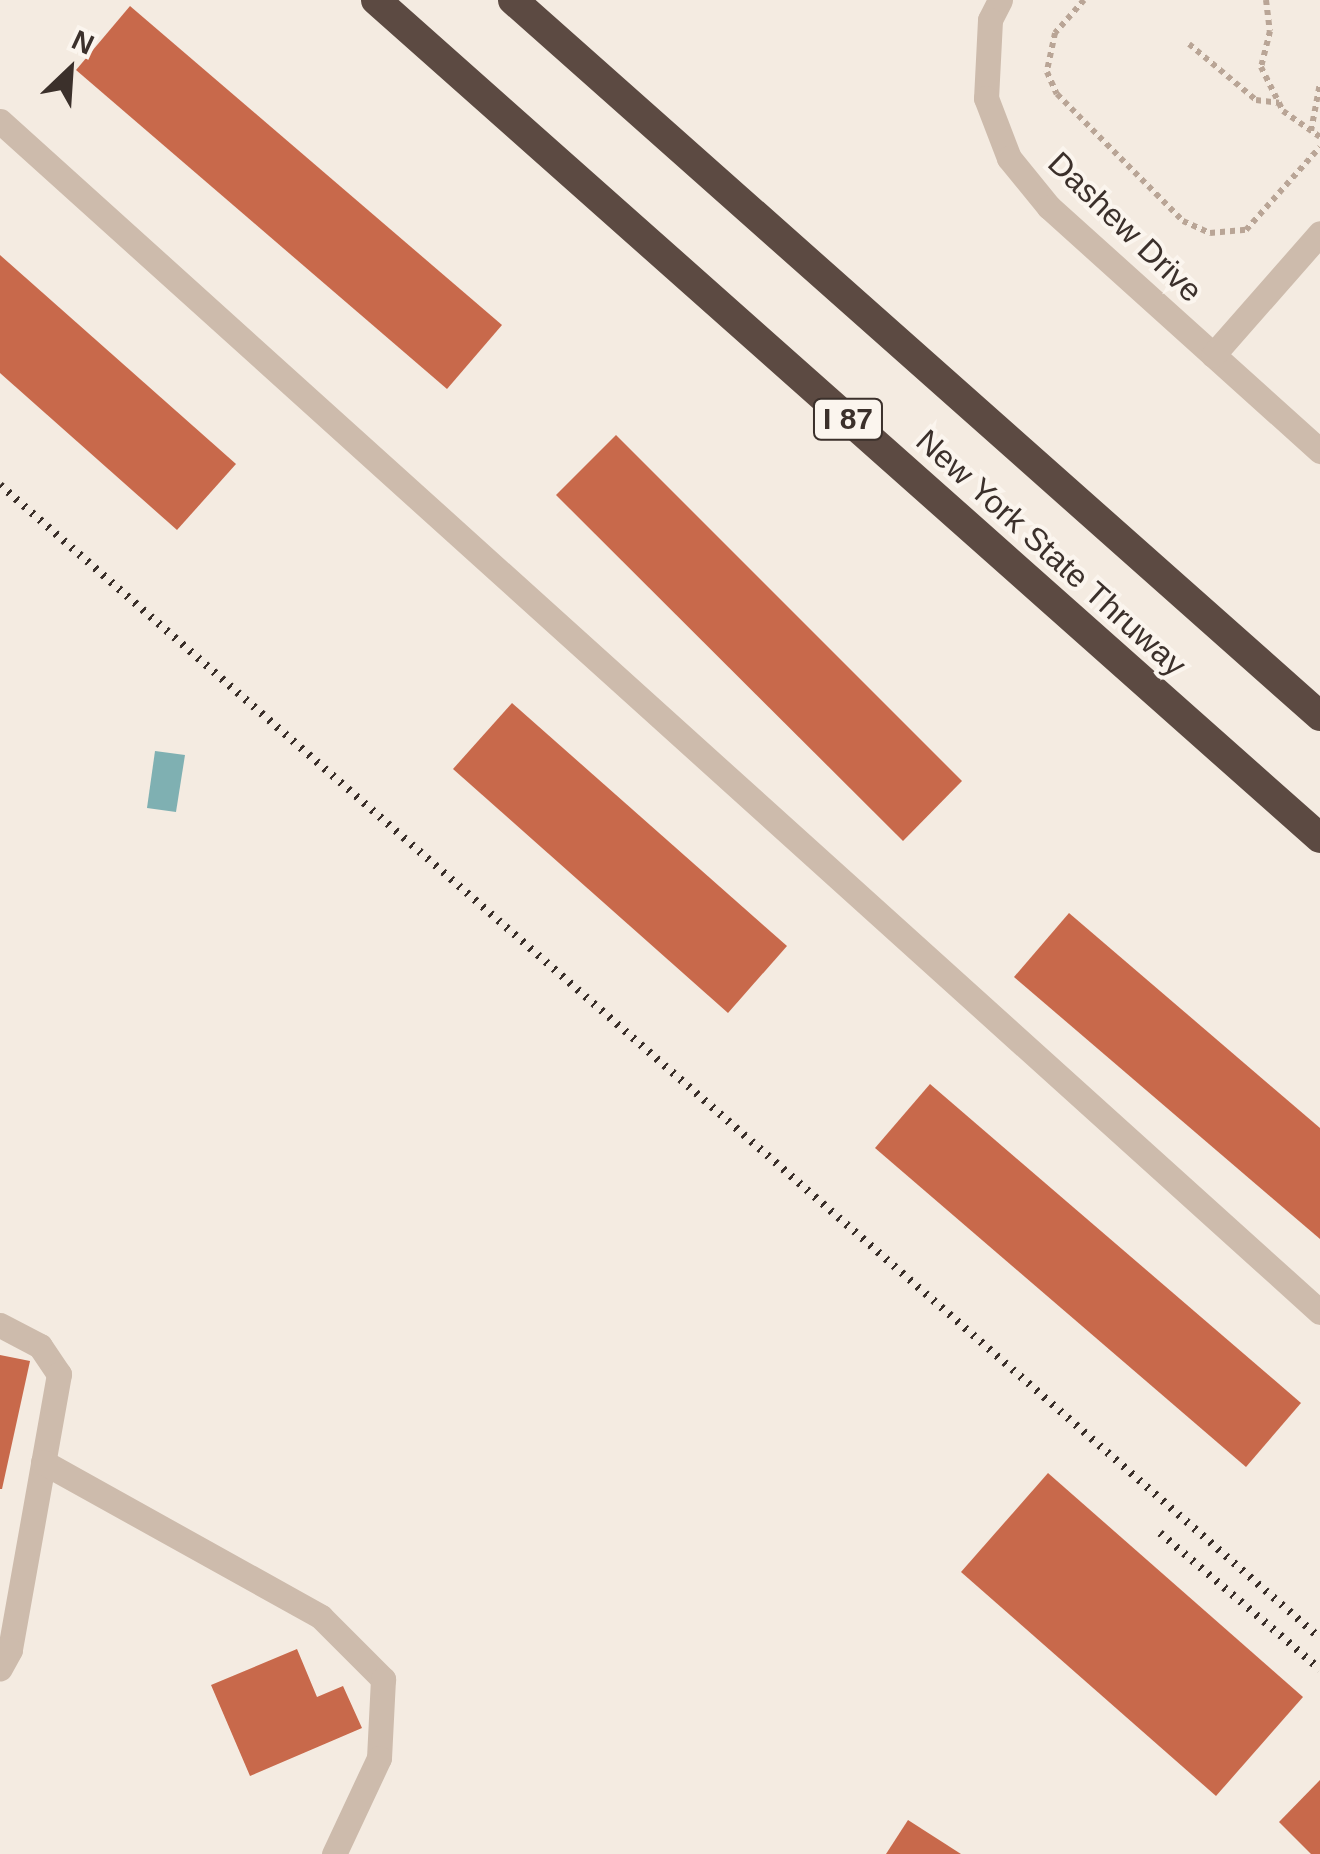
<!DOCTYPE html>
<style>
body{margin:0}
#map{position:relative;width:1320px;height:1854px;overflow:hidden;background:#f4ebe1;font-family:Helvetica,sans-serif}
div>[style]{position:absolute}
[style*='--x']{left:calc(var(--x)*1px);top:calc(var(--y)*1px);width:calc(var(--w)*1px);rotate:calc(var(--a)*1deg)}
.water>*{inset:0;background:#7fb0b2}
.building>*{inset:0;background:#c8694b}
.path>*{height:6px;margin-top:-3px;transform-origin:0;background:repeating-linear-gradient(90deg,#b9a596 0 5px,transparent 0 10px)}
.minor>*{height:25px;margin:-12.5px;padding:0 12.5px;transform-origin:12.5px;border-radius:12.5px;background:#cdbbac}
.highway>*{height:30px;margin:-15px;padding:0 15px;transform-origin:15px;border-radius:15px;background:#5c4a42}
.rail>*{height:8px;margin-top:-4px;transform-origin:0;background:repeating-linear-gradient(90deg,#3b302b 0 2.5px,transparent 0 10.5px)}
span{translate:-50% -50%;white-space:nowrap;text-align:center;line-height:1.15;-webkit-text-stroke:8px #fbf5ee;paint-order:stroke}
.shield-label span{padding:2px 8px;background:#fbf5ee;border:2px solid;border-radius:8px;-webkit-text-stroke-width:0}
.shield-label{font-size:30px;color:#3b302b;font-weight:700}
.street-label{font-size:32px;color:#3b302b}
.north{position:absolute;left:20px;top:20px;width:100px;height:100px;-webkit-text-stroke:8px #fbf5ee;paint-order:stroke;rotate:25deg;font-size:28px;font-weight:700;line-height:40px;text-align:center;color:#3b302b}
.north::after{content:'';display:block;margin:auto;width:35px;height:45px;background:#3b302b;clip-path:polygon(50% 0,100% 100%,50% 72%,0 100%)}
</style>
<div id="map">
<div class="water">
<i style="clip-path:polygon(155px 751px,185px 755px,176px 812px,147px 808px)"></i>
</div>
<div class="building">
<i style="clip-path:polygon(130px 6px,502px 325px,447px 389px,76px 70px)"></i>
<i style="clip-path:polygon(0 255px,236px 464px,177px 530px,0 373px)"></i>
<i style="clip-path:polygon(616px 435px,962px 781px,903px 841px,556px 495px)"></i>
<i style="clip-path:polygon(512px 703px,787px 946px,728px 1013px,453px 769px)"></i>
<i style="clip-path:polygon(1069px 913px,1320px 1128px,1320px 1239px,1014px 977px)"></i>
<i style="clip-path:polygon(930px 1084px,1301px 1403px,1246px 1467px,875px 1148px)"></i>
<i style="clip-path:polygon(0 1355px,30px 1361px,2px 1489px,0 1489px)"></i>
<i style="clip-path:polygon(1048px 1473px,1303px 1697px,1216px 1796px,961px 1572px)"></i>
<i style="clip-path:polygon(297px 1649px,317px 1697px,343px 1686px,362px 1728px,250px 1776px,211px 1685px)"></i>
<i style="clip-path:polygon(1320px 1780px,1320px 1854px,1311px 1854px,1279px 1822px)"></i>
<i style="clip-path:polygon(908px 1820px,961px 1854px,886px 1854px)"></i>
</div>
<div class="path">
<i style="--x:1084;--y:0;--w:44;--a:131.3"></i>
<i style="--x:1055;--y:33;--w:40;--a:102"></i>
<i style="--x:1047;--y:72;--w:24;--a:66"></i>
<i style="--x:1057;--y:94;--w:179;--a:45.2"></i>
<i style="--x:1183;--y:221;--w:30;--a:24"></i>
<i style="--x:1210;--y:233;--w:36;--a:-5"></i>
<i style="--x:1246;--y:230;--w:111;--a:-48.3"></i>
<i style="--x:1266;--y:0;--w:31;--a:83"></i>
<i style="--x:1270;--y:31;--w:37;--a:104"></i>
<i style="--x:1261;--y:67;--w:49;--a:63.4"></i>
<i style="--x:1283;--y:111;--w:45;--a:35.1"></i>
<i style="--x:1189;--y:44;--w:87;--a:39.9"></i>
<i style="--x:1256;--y:100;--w:23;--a:7"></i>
<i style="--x:1311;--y:131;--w:49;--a:-79.4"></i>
</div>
<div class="minor">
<i style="--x:1000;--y:0;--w:22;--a:117"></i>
<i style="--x:990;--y:20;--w:78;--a:92.9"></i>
<i style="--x:986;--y:98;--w:64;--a:69"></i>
<i style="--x:1009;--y:158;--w:63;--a:50.8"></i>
<i style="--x:1049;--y:207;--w:365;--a:42"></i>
<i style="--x:0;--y:121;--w:1778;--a:42.06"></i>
<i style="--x:1213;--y:355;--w:162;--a:-48.7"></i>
<i style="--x:0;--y:1325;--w:45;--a:27.7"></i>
<i style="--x:40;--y:1346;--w:34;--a:56"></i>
<i style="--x:59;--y:1374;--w:280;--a:100.1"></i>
<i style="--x:10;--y:1650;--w:21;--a:119"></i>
<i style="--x:43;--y:1462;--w:318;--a:29.1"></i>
<i style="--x:321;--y:1617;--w:88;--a:45"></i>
<i style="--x:383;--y:1679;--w:79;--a:92.9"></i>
<i style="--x:379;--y:1758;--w:106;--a:115.1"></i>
</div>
<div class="highway">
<i style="--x:376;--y:0;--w:1262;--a:41.6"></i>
<i style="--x:513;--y:0;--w:1079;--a:41.58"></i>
</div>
<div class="rail">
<i style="--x:0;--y:485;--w:1753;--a:41.14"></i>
<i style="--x:1160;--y:1533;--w:210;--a:40.4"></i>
</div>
<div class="shield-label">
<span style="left:848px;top:419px">I 87</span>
</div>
<div class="street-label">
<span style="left:1125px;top:227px;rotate:44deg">Dashew Drive</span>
<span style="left:1051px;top:553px;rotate:42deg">New York State Thruway</span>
</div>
<div class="north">N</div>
</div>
